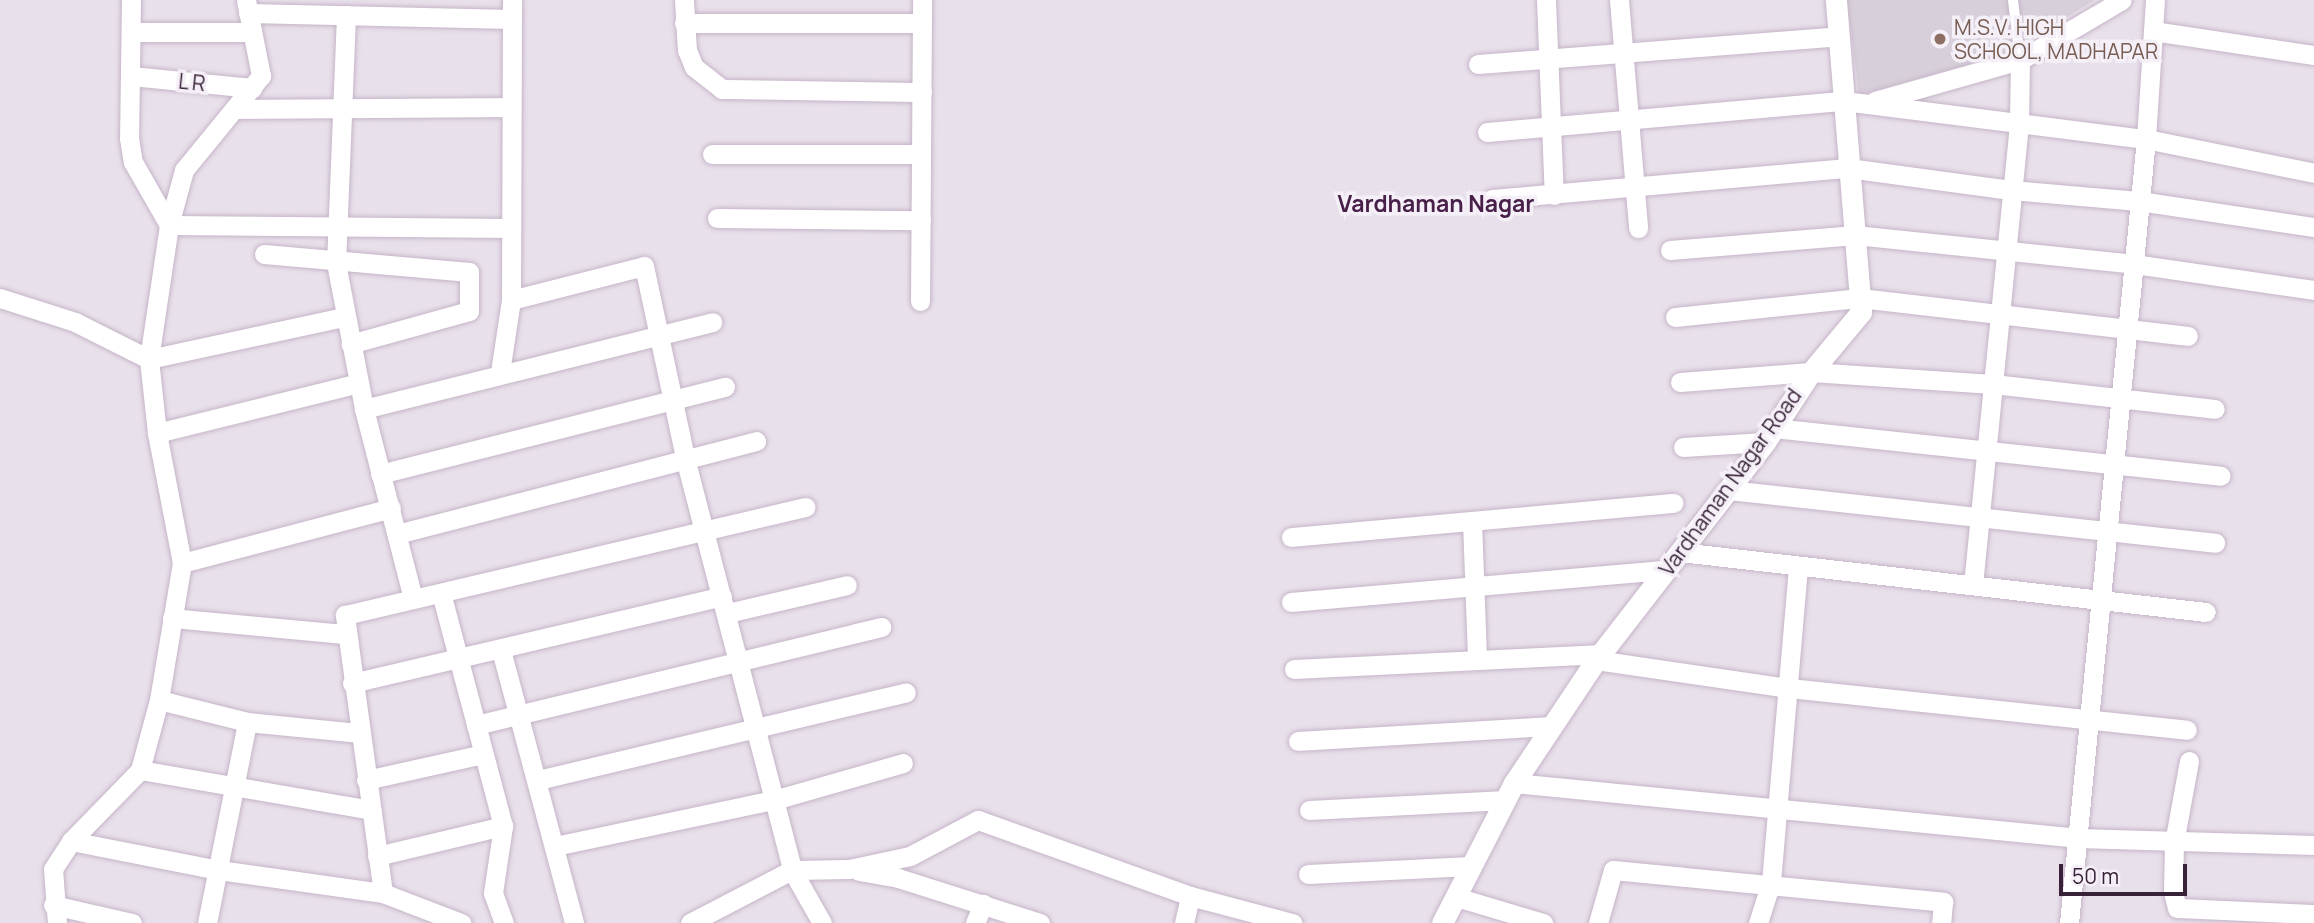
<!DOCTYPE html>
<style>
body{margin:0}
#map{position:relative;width:2314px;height:923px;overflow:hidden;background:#e8e0ea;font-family:Manrope,sans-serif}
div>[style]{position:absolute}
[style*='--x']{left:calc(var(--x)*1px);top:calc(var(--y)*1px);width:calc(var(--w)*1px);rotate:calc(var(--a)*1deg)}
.built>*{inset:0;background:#d7cfda}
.roads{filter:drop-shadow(0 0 2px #c6b4c9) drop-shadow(0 0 2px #c6b4c9)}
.lane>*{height:10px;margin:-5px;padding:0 5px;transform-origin:5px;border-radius:5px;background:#fff}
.street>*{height:19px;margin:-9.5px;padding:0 9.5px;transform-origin:9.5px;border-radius:9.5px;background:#fff}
.secondary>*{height:21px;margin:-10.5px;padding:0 10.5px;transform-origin:10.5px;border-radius:10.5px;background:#fff}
.dots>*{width:19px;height:19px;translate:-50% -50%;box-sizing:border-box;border:4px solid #f5f0f7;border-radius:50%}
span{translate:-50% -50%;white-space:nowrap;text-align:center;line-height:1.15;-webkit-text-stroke:7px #f5f0f7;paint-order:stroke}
.education-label{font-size:21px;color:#785e54}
.left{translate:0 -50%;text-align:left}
.street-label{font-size:21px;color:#382239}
.neighbourhood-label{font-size:23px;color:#482049;font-weight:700}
.scale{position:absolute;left:2059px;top:864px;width:128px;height:32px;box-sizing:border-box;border:4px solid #382239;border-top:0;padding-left:9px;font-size:21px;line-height:24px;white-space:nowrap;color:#382239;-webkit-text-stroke:5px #f5f0f7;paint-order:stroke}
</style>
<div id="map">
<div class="built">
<i style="clip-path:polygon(1847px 0,2095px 0,2003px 55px,1859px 95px)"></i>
</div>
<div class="roads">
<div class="lane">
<i style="--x:2013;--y:0;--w:60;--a:83.3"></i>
</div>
<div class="street">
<i style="--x:131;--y:0;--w:138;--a:90.8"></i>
<i style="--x:129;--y:138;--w:24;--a:81"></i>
<i style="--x:133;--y:162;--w:73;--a:60.3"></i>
<i style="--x:684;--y:0;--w:50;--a:86.6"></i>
<i style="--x:687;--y:50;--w:18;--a:68"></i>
<i style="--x:694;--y:67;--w:36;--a:38"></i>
<i style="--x:722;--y:89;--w:200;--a:0.9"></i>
<i style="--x:1546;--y:0;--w:195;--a:87.7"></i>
<i style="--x:1619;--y:0;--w:229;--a:85.2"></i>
<i style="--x:248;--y:13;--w:264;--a:1.3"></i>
<i style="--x:346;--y:15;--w:248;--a:92.3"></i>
<i style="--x:336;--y:263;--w:149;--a:79.1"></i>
<i style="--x:364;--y:409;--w:196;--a:75.5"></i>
<i style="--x:684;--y:23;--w:238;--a:0"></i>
<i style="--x:2153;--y:31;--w:163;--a:8.5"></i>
<i style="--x:131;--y:32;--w:121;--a:0"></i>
<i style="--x:1478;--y:64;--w:362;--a:-4.4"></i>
<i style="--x:131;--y:76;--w:122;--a:5.7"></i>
<i style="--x:1875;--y:101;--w:151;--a:-15.8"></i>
<i style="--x:2020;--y:60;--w:118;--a:-30.5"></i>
<i style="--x:237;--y:109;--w:274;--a:-0.4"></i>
<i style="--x:1487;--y:132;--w:358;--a:-5"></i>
<i style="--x:1844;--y:101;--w:304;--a:7.2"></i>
<i style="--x:2146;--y:139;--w:171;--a:11.4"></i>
<i style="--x:712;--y:154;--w:209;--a:0"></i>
<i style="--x:1492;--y:199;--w:357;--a:-5"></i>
<i style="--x:1848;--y:168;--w:164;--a:7.7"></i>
<i style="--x:2011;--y:190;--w:128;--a:4.9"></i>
<i style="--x:2139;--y:201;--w:177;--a:8.5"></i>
<i style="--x:717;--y:218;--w:204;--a:0.6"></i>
<i style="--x:169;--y:225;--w:342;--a:0.5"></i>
<i style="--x:1670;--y:250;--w:186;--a:-4.6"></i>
<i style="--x:1855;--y:235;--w:281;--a:5.9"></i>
<i style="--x:2134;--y:264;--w:182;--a:8.2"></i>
<i style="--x:264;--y:254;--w:206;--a:5"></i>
<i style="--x:469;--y:272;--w:39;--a:90"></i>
<i style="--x:469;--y:311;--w:123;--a:164.5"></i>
<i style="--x:0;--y:298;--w:79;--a:17.7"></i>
<i style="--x:75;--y:322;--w:83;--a:26.6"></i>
<i style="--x:149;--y:359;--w:199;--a:-12.2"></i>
<i style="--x:511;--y:300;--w:137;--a:-14.3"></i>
<i style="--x:644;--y:266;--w:196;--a:77.9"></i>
<i style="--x:685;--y:458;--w:426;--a:75.4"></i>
<i style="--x:792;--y:870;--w:61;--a:60.5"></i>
<i style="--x:920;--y:301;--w:301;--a:-89.6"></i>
<i style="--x:1675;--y:317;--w:186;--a:-5.9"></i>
<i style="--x:1860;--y:298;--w:330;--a:6.6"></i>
<i style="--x:500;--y:372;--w:73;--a:-81.3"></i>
<i style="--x:511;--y:300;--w:300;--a:-89.8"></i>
<i style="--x:1680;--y:382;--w:131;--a:-4.4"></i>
<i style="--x:1811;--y:372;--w:182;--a:3.8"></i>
<i style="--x:1993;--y:384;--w:223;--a:6.4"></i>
<i style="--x:364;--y:409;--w:359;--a:-14"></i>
<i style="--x:1774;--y:428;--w:449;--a:6.1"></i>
<i style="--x:157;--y:433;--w:208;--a:-13.9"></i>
<i style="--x:1683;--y:447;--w:82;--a:-3.5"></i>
<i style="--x:380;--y:474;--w:356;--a:-14.2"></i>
<i style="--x:1729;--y:490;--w:489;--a:6.2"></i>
<i style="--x:1472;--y:521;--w:137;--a:87.9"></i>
<i style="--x:397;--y:534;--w:371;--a:-14.5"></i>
<i style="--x:1291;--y:537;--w:384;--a:-5.1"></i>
<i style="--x:1680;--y:552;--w:529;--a:6.51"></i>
<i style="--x:182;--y:563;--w:216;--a:-14.7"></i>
<i style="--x:1973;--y:585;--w:464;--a:-84.3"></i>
<i style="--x:2019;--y:123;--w:63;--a:-89.1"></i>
<i style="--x:441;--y:593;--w:241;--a:75.1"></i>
<i style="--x:503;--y:826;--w:68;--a:98.5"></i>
<i style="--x:493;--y:893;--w:32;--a:70"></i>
<i style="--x:1291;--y:602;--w:376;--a:-4.9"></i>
<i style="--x:727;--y:613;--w:123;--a:-13.1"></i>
<i style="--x:172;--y:618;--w:174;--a:5.3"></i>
<i style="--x:501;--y:650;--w:283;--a:75"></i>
<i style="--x:1596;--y:660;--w:195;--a:8.3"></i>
<i style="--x:1789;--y:688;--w:400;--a:6"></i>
<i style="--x:1294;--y:669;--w:308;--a:-2.8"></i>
<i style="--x:352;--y:683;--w:380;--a:-13.2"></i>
<i style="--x:159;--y:700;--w:91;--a:14"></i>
<i style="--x:247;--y:722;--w:114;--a:5.6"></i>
<i style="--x:476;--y:725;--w:417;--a:-13.6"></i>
<i style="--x:1298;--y:741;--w:254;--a:-3.4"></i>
<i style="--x:2189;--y:761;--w:83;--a:100.4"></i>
<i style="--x:2174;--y:843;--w:49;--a:91.2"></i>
<i style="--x:2173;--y:892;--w:16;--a:76"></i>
<i style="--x:2177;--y:908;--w:137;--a:2.5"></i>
<i style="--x:140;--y:770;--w:235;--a:9.8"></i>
<i style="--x:366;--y:780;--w:120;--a:-12.5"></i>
<i style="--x:538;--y:780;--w:378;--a:-13.4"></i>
<i style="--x:1514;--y:783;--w:568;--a:5.56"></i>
<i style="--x:2079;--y:838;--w:235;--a:1.7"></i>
<i style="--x:1309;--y:810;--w:197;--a:-2.9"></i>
<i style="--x:71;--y:841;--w:151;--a:11.1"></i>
<i style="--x:219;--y:870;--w:166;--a:8"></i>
<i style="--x:383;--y:893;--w:84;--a:21"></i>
<i style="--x:555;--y:846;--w:224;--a:-11.9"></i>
<i style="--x:774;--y:800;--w:134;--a:-16"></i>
<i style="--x:377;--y:856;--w:130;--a:-13.4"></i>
<i style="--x:859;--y:871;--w:40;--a:10"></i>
<i style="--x:898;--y:878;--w:149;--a:17.6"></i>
<i style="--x:1308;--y:874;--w:163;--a:-2.8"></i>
<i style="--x:383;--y:893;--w:281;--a:-97.8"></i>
<i style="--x:345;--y:615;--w:473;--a:-13.2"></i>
<i style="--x:1456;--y:897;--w:91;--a:16.6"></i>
<i style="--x:53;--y:905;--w:81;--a:12.8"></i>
<i style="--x:57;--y:923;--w:54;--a:-94.2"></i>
<i style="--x:53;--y:869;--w:33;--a:-57"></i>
<i style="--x:71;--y:841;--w:99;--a:-45.8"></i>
<i style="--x:140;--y:770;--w:73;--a:-74.8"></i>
<i style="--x:159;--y:700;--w:139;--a:-80.5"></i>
<i style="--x:182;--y:563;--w:132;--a:-100.9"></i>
<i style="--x:157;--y:433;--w:74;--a:-96.2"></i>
<i style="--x:149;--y:359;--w:135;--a:-81.5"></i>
<i style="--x:169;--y:225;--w:57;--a:-74.7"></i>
<i style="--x:184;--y:170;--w:122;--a:-50.7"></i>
<i style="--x:261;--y:76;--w:77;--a:-101.2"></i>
<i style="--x:207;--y:923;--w:205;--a:-78.7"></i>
<i style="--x:690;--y:923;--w:115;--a:-27.5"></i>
<i style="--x:792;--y:870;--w:57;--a:-1"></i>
<i style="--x:849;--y:869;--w:62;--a:-12"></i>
<i style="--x:910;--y:856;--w:77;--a:-27.9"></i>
<i style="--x:978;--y:820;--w:225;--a:19.7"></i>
<i style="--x:1190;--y:896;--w:106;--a:14.8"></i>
<i style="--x:975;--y:923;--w:21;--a:-67"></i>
<i style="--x:1184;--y:923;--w:28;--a:-77"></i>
<i style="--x:1598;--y:923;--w:55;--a:-74.2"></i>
<i style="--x:1613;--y:870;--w:332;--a:5.5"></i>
<i style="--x:1943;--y:902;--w:21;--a:95"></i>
<i style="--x:1758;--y:923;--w:43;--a:-72.4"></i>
<i style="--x:1771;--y:882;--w:315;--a:-85.1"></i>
<i style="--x:2069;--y:923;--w:788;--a:-84.39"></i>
<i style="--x:2146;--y:139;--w:139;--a:-86.3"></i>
</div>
<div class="secondary">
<i style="--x:1442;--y:923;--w:157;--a:-62.8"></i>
<i style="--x:1514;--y:783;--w:148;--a:-56.3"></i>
<i style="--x:1596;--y:660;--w:276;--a:-52.2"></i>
<i style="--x:1765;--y:442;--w:84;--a:-56.7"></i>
<i style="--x:1811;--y:372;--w:78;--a:-50.2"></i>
<i style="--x:1861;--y:312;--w:313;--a:-94.6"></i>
</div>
</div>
<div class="dots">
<i style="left:1940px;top:39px;background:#8d6e63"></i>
</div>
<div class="education-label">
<span class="left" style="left:1954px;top:39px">M.S.V. HIGH<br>SCHOOL, MADHAPAR</span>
</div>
<div class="street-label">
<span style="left:192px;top:82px;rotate:6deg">L R</span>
<span style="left:1730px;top:482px;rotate:-54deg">Vardhaman Nagar Road</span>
</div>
<div class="neighbourhood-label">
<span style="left:1436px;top:203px">Vardhaman Nagar</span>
</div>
<div class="scale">50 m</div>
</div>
